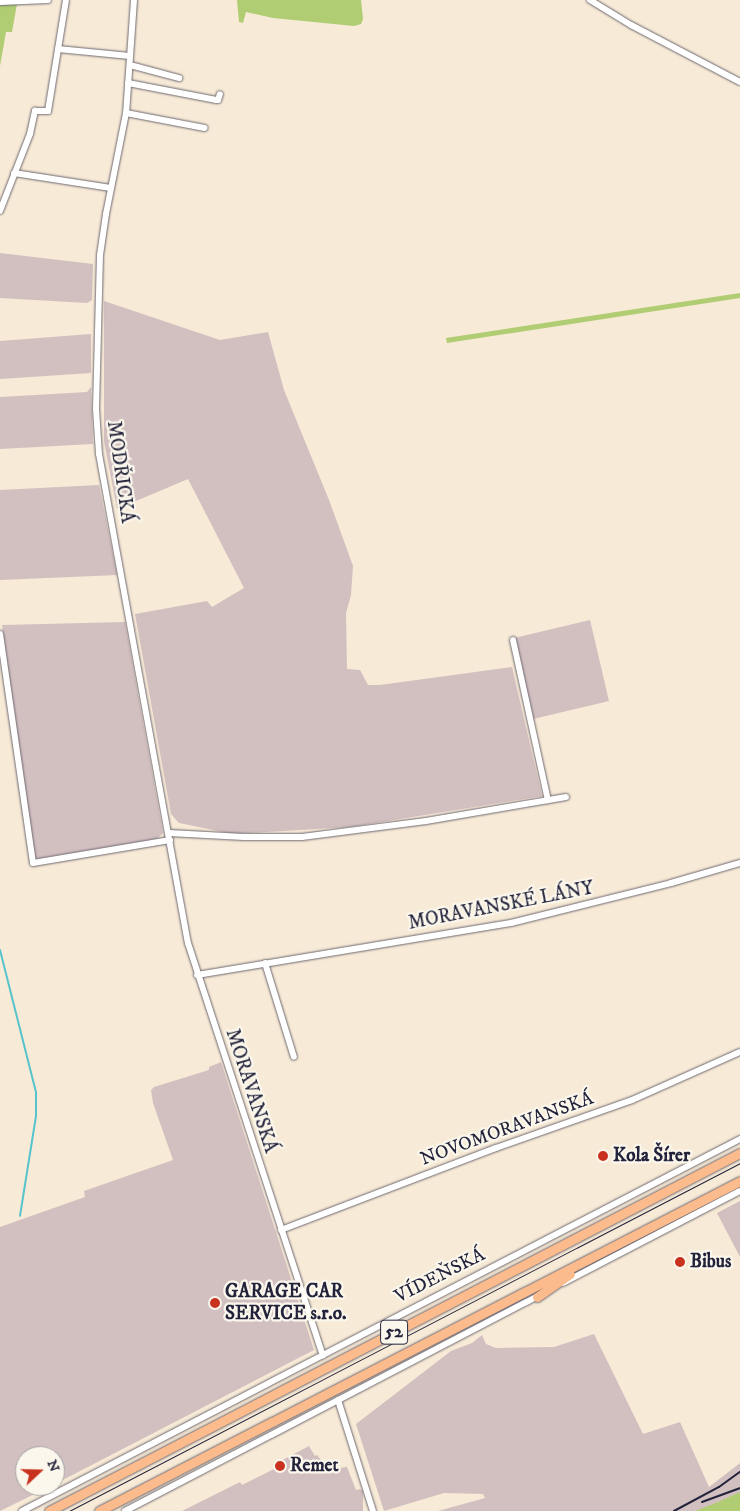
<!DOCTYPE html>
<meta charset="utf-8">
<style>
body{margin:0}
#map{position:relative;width:740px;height:1511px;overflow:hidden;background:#f7ead6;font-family:"IM FELL DW Pica",serif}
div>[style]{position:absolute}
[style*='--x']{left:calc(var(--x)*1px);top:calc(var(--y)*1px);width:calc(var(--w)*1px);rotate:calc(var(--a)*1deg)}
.industrial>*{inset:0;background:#d2bfc0}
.green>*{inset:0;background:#b1cd73}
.stream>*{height:2px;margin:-1px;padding:0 1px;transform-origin:1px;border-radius:1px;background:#57c4cd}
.roads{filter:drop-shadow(0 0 1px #6d6871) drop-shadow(0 0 1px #6d6871)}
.minor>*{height:6px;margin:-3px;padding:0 3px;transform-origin:3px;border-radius:3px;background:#fff}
.highway>*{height:9px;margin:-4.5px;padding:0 4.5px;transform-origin:4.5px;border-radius:4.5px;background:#fbbb8d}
.tram>*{height:1px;margin:-0.5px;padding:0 0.5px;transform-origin:0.5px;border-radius:0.5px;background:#22223b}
.rail>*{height:2px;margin:-1px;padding:0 1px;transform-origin:1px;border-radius:1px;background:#22223b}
.dots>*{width:14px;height:14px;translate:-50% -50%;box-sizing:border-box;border:2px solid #fbf7ec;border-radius:50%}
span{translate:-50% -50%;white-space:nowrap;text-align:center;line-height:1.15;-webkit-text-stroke:4.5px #fbf7ec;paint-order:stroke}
.shield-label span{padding:1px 4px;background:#fbf7ec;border:1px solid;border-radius:4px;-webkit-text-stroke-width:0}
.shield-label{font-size:18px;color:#22223b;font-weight:700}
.street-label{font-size:19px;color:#22223b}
.poi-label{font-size:19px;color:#22223b;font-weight:700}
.left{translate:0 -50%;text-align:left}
.north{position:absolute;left:15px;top:1446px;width:50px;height:50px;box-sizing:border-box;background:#fbf7ec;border:1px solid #a4a2a5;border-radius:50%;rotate:69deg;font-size:14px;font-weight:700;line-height:20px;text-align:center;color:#22223b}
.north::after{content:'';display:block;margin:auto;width:18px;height:22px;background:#c8321e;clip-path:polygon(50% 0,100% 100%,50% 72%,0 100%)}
</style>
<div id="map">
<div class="industrial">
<i style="clip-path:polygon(0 253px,93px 264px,92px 300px,87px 303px,0 298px)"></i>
<i style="clip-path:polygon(104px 301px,220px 340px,268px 332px,284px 390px,329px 500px,353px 566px,351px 595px,346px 613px,347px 669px,360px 670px,368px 685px,380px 685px,512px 667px,542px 796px,350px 827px,233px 834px,179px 823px,171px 814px,135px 614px,207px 601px,212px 607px,244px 588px,188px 479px,117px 509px,104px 441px)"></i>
<i style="clip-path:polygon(91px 334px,91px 373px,0 379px,0 341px)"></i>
<i style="clip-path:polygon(91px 387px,93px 444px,0 449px,0 397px,87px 392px)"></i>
<i style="clip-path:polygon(99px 485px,117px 575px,0 580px,0 490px)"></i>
<i style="clip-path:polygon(590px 620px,609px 701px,529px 720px,510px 639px)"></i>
<i style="clip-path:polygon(125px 622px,163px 833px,157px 839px,37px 859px,35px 857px,2px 625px)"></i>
<i style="clip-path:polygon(221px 1062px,314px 1350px,55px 1484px,55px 1456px,25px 1456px,25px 1486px,51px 1486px,0 1511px,0 1227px,85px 1197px,84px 1191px,173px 1160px,153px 1103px,151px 1090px,154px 1087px,209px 1070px,209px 1067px)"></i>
<i style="clip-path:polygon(740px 1201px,740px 1257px,717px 1213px)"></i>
<i style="clip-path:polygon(594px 1334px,643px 1434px,680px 1422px,709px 1487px,740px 1463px,740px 1511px,438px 1511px,485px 1498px,483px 1494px,444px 1493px,384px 1511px,356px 1424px,451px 1351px,472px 1343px,482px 1335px,486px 1344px,496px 1348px,554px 1347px)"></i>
<i style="clip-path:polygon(309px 1446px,315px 1456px,317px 1455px,322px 1461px,319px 1464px,322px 1468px,338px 1472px,339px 1468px,347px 1467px,356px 1490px,360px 1489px,363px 1491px,363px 1511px,182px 1511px,240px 1482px,242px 1485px,278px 1467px,277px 1463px)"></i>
</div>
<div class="green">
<i style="clip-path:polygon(237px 0,361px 0,363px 19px,361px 24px,354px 26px,273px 18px,246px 12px,243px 23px,239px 22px)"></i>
<i style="clip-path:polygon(17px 4px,12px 32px,6px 32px,0 66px,0 5px)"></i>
<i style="clip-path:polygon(740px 293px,740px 298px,447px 343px,446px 338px)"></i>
<i style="clip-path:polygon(740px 1492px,740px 1511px,695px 1511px,718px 1502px)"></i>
</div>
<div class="stream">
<i style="--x:0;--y:950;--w:146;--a:75.8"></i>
<i style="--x:36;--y:1092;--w:24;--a:90"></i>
<i style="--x:36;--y:1116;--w:101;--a:99.1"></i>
</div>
<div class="roads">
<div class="minor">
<i style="--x:134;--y:0;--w:113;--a:94"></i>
<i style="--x:126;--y:113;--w:103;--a:101.2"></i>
<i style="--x:106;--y:214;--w:41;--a:98.3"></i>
<i style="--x:100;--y:255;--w:154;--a:91.5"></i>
<i style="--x:96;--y:409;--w:45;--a:86.2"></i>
<i style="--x:99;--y:454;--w:497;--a:79.7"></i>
<i style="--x:188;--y:943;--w:434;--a:71.9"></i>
<i style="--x:590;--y:0;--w:48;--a:31.4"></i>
<i style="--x:631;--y:25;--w:123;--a:27.6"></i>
<i style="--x:0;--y:2;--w:48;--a:-2.4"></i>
<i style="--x:58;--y:49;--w:72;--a:5.6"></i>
<i style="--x:130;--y:65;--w:51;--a:14.9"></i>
<i style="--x:128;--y:83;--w:90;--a:10.9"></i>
<i style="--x:216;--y:100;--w:2;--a:0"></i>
<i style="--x:218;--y:100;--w:6;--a:-72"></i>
<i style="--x:126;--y:113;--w:80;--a:10.8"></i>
<i style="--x:14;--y:173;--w:98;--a:8.8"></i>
<i style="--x:0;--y:211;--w:83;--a:-68.7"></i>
<i style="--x:30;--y:134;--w:24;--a:-78"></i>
<i style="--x:35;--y:111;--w:13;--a:0"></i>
<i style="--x:48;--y:111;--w:112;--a:-80.8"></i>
<i style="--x:0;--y:634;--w:231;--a:81.8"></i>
<i style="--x:33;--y:863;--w:139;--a:-9.5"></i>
<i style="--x:513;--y:640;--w:164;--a:77.7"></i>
<i style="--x:169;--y:833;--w:75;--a:3.1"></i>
<i style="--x:244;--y:837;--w:58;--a:0"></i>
<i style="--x:302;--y:837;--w:125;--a:-7.4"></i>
<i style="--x:426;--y:821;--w:142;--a:-9.7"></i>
<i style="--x:265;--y:963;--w:98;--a:72.9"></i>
<i style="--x:197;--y:975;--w:318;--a:-9.4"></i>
<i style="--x:511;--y:923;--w:165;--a:-14"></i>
<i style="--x:671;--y:883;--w:72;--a:-16.2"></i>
<i style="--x:281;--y:1230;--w:230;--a:-20.9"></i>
<i style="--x:496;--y:1148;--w:144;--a:-19.4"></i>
<i style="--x:632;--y:1100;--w:118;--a:-24"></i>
<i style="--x:563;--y:1283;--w:199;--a:-27.5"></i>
<i style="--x:338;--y:1400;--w:116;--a:72.5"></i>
<i style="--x:22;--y:1511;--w:809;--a:-27.39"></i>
<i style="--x:125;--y:1511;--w:469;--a:-27.5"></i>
</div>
<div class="highway">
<i style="--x:537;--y:1297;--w:40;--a:-34.9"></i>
<i style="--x:49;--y:1511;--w:778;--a:-27.39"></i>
<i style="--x:99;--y:1511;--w:721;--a:-27.24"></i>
</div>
</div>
<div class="tram">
<i style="--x:69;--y:1511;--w:756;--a:-27.41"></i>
</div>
<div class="rail">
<i style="--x:702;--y:1502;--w:40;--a:-20.2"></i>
<i style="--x:674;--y:1511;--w:51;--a:-28.1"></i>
<i style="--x:719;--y:1487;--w:26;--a:-36"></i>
</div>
<div class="dots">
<i style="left:603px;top:1156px;background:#c8321e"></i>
<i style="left:680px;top:1262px;background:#c8321e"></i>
<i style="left:215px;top:1303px;background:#c8321e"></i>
<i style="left:280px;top:1466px;background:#c8321e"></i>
</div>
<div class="shield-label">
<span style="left:394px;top:1332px">52</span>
</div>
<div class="street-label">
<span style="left:120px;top:472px;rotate:82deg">MODŘICKÁ</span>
<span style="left:501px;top:906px;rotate:-11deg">MORAVANSKÉ LÁNY</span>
<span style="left:251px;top:1091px;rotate:72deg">MORAVANSKÁ</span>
<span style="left:507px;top:1129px;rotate:-20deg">NOVOMORAVANSKÁ</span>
<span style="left:440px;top:1276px;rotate:-27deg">VÍDEŇSKÁ</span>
</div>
<div class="poi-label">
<span class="left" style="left:613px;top:1156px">Kola Šírer</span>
<span class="left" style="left:690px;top:1262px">Bibus</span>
<span class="left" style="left:225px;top:1303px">GARAGE CAR<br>SERVICE s.r.o.</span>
<span class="left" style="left:290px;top:1466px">Remet</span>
</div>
<div class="north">N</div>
</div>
